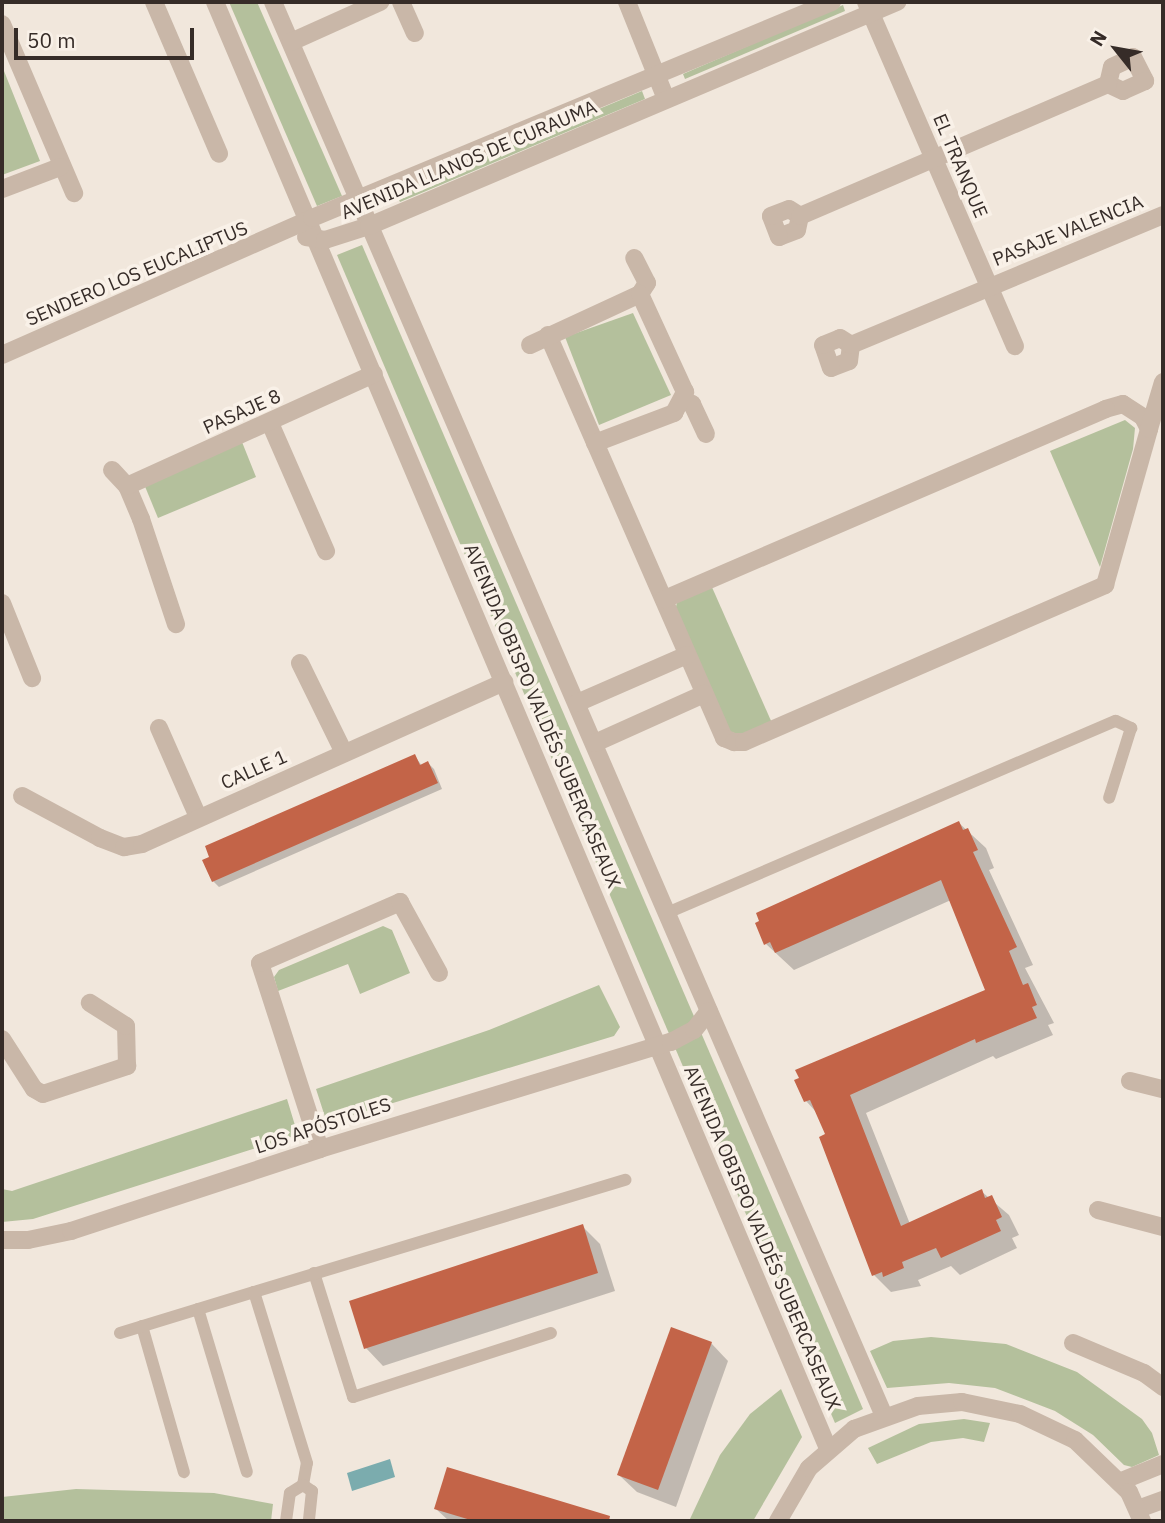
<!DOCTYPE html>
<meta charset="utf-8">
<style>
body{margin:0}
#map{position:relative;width:1165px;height:1523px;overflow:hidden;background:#f1e7dc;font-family:"IBM Plex Sans",sans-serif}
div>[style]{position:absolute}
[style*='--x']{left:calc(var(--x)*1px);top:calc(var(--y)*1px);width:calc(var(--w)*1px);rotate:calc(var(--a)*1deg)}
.green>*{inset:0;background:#b4c09c}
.water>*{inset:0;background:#7bacae}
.shadow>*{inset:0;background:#0003}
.building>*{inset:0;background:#c36448}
.service>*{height:12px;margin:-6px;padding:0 6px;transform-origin:6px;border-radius:6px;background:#c9b7a8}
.minor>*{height:18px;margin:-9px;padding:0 9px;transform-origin:9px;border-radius:9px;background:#c9b7a8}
span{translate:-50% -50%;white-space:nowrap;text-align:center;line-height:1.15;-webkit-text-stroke:7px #f9f1e8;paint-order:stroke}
.street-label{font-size:19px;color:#362c28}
.frame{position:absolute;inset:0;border:4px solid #362c28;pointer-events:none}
.north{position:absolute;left:1081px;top:14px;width:70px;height:70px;-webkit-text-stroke:5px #f9f1e8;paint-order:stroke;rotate:301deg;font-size:19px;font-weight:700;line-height:28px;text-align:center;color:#362c28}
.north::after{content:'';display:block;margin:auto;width:24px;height:32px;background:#362c28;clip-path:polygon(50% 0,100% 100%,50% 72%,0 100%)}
.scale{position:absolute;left:14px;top:28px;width:180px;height:32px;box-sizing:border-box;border:4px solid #362c28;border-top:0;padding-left:9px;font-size:21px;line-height:24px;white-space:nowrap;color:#362c28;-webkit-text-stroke:5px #f9f1e8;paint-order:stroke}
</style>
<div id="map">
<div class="green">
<i style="clip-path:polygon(229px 2px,257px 2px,342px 196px,317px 206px)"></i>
<i style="clip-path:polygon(843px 5px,845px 11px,685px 79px,683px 74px)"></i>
<i style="clip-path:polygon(2px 66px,40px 161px,2px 175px)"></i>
<i style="clip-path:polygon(642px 91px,645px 99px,400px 202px,396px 194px)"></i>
<i style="clip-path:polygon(362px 245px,863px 1409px,835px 1423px,337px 255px)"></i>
<i style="clip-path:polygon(633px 313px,671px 395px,599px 425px,565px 337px)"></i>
<i style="clip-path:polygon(1125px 420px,1135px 428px,1133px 449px,1100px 567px,1050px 451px)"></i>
<i style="clip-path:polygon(242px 442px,256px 477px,158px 518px,144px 484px)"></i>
<i style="clip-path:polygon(711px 585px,772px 723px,742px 736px,726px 730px,675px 612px,677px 602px)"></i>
<i style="clip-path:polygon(383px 926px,392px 930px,410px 973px,360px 994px,348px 964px,278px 991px,274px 977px,279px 970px)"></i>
<i style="clip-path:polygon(599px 985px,620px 1027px,614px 1036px,327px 1123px,316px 1089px,489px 1030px)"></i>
<i style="clip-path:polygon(287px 1099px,297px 1132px,294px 1136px,33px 1219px,2px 1222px,2px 1189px,12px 1191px)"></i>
<i style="clip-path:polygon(931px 1337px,1006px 1344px,1077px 1372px,1142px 1419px,1152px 1433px,1159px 1455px,1132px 1467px,1124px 1465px,1093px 1435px,1055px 1411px,995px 1388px,949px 1383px,887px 1388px,870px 1351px,893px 1341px)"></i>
<i style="clip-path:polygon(781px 1389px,802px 1437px,753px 1521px,689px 1521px,720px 1455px,750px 1414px)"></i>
<i style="clip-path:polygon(964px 1419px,990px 1423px,984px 1442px,963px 1438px,931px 1442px,877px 1464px,868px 1448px,919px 1424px)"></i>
<i style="clip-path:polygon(76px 1489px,214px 1493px,273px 1504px,271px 1521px,2px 1521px,2px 1497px)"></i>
</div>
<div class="water">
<i style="clip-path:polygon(390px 1459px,395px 1477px,352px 1491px,347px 1473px)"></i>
</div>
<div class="shadow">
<i style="clip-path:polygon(415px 756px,422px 766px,428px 763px,434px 769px,442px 789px,219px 887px,213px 881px)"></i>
<i style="clip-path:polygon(959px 823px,986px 848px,994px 868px,989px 870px,1033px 965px,1025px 968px,1054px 1023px,1048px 1025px,1053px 1035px,996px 1059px,993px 1056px,866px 1113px,910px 1224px,981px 1191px,1009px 1215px,1019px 1235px,1012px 1238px,1017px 1248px,960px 1275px,951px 1266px,918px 1280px,921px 1286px,891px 1292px,874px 1275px,828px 1135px,818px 1114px,806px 1101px,988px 991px,951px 900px,794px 970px,766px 944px)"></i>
<i style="clip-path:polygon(582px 1226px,600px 1244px,615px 1291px,383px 1366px,366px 1348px)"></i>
<i style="clip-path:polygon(711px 1343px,728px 1361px,676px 1507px,637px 1492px,619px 1475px)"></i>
<i style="clip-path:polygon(436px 1509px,600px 1515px,606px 1521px,449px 1521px)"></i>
</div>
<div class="building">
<i style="clip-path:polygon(415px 754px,420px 765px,428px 761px,438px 783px,212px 882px,202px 860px,209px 857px,205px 846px)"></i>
<i style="clip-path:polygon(959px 821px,963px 830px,968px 828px,978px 850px,973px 852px,1017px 947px,1009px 951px,1023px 985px,1028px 983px,1037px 1005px,1032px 1007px,1037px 1018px,976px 1043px,975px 1039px,850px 1095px,901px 1226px,982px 1189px,985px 1198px,992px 1195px,1002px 1217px,996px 1220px,1001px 1231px,941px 1258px,936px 1248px,902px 1262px,904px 1268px,883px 1277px,882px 1272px,872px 1276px,819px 1137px,825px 1134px,810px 1100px,804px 1102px,794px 1080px,799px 1078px,795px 1070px,985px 990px,941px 880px,775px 953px,770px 942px,764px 945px,755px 923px,759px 921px,756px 913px)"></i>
<i style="clip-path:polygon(583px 1224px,598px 1273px,364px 1349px,349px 1301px)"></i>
<i style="clip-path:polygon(671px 1327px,712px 1342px,658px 1490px,617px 1475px)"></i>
<i style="clip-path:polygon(447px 1467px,610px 1516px,609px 1521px,474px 1521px,434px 1509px)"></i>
</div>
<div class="service">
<i style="--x:667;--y:913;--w:488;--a:-23.2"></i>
<i style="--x:1116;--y:721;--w:17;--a:25"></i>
<i style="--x:1131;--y:728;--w:73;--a:107.4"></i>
<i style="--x:314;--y:1273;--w:130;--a:72.5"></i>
<i style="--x:353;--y:1397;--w:208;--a:-17.9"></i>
<i style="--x:198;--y:1309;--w:170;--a:73.3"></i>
<i style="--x:142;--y:1326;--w:152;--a:74"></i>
<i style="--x:120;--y:1333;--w:140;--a:-17"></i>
<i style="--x:303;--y:1485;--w:22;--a:-80"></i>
<i style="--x:307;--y:1463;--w:179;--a:-107.2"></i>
<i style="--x:254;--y:1292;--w:388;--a:-16.8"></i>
<i style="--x:286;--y:1521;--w:28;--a:-82"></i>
<i style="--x:290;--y:1493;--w:15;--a:-32"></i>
<i style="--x:303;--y:1485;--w:11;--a:34"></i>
<i style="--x:312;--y:1491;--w:30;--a:96"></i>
</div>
<div class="minor">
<i style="--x:154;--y:2;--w:165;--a:66.8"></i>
<i style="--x:215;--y:2;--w:1571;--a:67.03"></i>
<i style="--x:273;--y:2;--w:1540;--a:66.63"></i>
<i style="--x:401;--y:2;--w:34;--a:66"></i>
<i style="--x:627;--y:2;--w:105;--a:68.1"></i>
<i style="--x:866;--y:2;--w:375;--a:66.6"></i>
<i style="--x:2;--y:24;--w:184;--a:66.9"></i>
<i style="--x:291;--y:42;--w:98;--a:-24.2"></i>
<i style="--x:1133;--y:57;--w:27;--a:63"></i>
<i style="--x:1145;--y:81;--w:24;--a:156"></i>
<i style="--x:1123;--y:91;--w:17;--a:-155"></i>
<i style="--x:1108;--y:84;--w:17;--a:-77"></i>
<i style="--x:1112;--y:67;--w:23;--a:-25"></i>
<i style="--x:2;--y:189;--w:62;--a:-20.8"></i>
<i style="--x:789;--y:209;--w:13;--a:32"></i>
<i style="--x:800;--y:216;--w:14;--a:102"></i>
<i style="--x:797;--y:230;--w:19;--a:159"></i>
<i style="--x:779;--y:237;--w:22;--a:-111"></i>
<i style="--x:771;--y:216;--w:19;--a:-21"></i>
<i style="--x:800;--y:216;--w:335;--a:-23.2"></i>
<i style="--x:306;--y:237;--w:19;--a:9"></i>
<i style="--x:325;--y:240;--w:46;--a:-17.7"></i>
<i style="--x:369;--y:226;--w:574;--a:-22.99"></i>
<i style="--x:548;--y:335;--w:440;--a:66.4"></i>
<i style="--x:724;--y:738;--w:11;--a:22"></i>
<i style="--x:734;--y:742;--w:10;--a:0"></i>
<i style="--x:744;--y:742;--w:394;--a:-23.5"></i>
<i style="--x:1105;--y:585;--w:162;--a:-74.2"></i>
<i style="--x:1149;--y:429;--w:13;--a:-117"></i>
<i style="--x:1143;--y:417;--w:24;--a:-147"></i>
<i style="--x:1123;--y:404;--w:18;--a:164"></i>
<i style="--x:1106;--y:409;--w:481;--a:156.7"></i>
<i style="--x:840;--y:338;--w:13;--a:32"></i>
<i style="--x:851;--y:345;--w:16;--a:97"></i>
<i style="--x:849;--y:361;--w:19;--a:159"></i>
<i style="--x:831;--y:368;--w:24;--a:-109"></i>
<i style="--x:823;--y:345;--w:18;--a:-22"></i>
<i style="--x:530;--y:345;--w:121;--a:-24.9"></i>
<i style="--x:640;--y:294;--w:13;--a:-58"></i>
<i style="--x:647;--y:283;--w:28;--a:-117"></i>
<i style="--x:851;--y:345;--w:338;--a:-22.6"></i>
<i style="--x:2;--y:355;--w:339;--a:-23.8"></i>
<i style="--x:312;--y:218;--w:563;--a:-22.56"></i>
<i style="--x:682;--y:400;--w:11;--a:22"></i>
<i style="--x:692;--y:404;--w:33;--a:65"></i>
<i style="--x:270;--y:423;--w:140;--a:66.4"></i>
<i style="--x:1149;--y:429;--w:49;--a:-73.4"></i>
<i style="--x:595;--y:443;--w:85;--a:-20.8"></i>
<i style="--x:674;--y:413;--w:24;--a:-62"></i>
<i style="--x:685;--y:392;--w:108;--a:-114.7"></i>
<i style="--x:112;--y:470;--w:22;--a:47"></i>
<i style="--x:127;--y:486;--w:36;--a:67"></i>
<i style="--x:141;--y:519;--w:111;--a:71.6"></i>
<i style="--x:127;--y:486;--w:271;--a:-24.4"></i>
<i style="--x:2;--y:603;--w:81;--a:68.2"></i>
<i style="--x:300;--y:663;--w:100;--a:63.9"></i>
<i style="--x:577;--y:703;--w:120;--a:-23.6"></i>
<i style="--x:159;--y:728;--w:97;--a:66.3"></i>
<i style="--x:595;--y:743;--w:120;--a:-24.2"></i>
<i style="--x:22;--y:796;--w:89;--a:28.3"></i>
<i style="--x:100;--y:838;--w:26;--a:21"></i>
<i style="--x:124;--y:847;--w:18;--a:-9"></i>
<i style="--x:142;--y:844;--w:397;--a:-24.1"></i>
<i style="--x:2;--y:1039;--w:59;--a:57.4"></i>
<i style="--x:34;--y:1089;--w:10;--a:29"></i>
<i style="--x:43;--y:1094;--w:89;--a:-18.4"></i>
<i style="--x:127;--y:1066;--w:40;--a:-91.4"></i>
<i style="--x:126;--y:1026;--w:43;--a:-147.4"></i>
<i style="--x:1130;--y:1081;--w:34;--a:14"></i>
<i style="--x:320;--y:1149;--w:195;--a:-107.9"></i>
<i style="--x:260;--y:963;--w:153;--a:-23.5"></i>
<i style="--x:400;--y:902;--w:81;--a:61.2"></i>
<i style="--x:1098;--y:1210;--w:67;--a:14.7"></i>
<i style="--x:2;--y:1240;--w:26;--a:0"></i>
<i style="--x:28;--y:1240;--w:44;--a:-11.8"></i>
<i style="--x:71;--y:1231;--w:262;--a:-18.2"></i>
<i style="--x:320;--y:1149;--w:367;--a:-17"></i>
<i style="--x:671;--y:1042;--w:26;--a:-28"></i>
<i style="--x:694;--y:1030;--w:24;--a:-52"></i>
<i style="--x:1073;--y:1343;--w:77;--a:22.9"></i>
<i style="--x:1144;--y:1373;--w:24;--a:36"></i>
<i style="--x:1119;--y:1482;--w:48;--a:-22.2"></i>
<i style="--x:1138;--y:1509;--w:27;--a:-20"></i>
<i style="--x:778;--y:1521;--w:61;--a:-59.7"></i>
<i style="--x:809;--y:1468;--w:60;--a:-40.9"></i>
<i style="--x:854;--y:1429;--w:68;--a:-19.8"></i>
<i style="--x:918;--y:1406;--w:44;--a:-5.2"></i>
<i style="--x:962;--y:1402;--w:59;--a:11.7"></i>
<i style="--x:1020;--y:1414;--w:61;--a:25.3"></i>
<i style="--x:1075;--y:1440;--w:75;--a:43.9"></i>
<i style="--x:1129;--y:1492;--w:32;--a:66"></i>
</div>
<div class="street-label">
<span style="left:469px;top:160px;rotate:-23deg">AVENIDA LLANOS DE CURAUMA</span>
<span style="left:960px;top:166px;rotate:67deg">EL TRANQUE</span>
<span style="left:1068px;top:231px;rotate:-22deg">PASAJE VALENCIA</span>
<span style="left:137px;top:274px;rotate:-23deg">SENDERO LOS EUCALIPTUS</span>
<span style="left:242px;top:412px;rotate:-24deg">PASAJE 8</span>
<span style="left:542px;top:716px;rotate:67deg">AVENIDA OBISPO VALDÉS SUBERCASEAUX</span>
<span style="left:254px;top:770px;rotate:-24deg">CALLE 1</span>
<span style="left:323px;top:1126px;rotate:-18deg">LOS APÓSTOLES</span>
<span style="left:762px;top:1238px;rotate:67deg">AVENIDA OBISPO VALDÉS SUBERCASEAUX</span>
</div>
<div class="frame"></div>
<div class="north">N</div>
<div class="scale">50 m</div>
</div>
